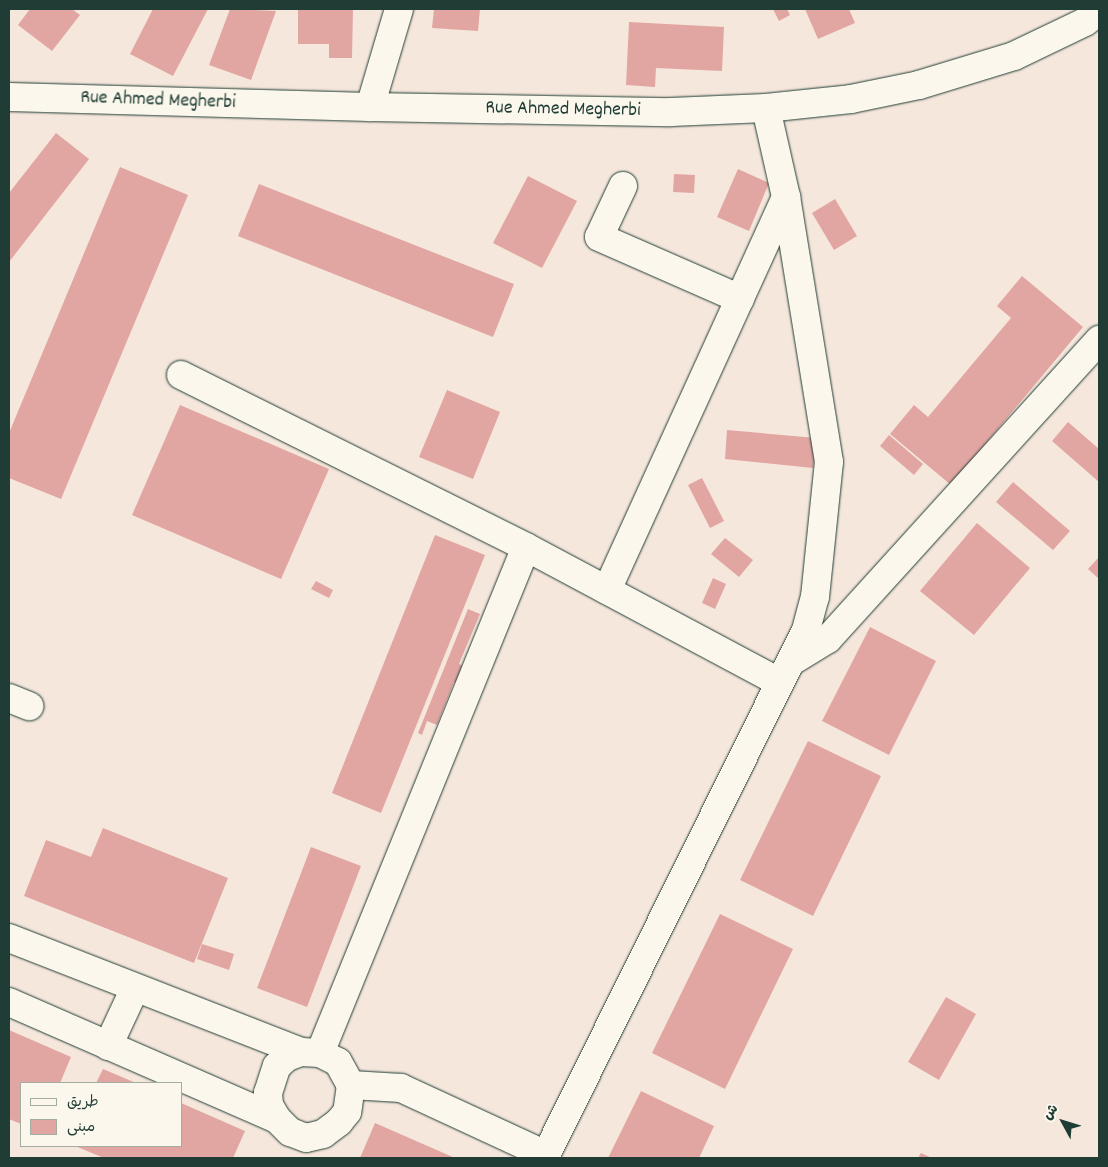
<!DOCTYPE html>
<meta charset="utf-8">
<style>
body{margin:0}
#map{position:relative;width:1108px;height:1167px;overflow:hidden;background:#f6e7dd;font-family:Dekko,"Playpen Sans Arabic",sans-serif}
div>[style]{position:absolute}
[style*='--x']{left:calc(var(--x)*1px);top:calc(var(--y)*1px);width:calc(var(--w)*1px);rotate:calc(var(--a)*1deg)}
.building>*{inset:0;background:#e1a6a2}
.roads{filter:drop-shadow(0 0 1px #1f3d34) drop-shadow(0 0 1px #1f3d34)}
.minor>*{height:28px;margin:-14px;padding:0 14px;transform-origin:14px;border-radius:14px;background:#fbf7ec}
.major>*{height:28px;margin:-14px;padding:0 14px;transform-origin:14px;border-radius:14px;background:#fbf7ec}
span{translate:-50% -50%;white-space:nowrap;text-align:center;line-height:1.15;-webkit-text-stroke:4px #fbf7ec;paint-order:stroke}
.street-label{font-size:20px;color:#1f3d34}
.frame{position:absolute;inset:0;border:10px solid #1f3d34;pointer-events:none}
.legend{position:absolute;left:20px;top:1082px;width:162px;height:65px;box-sizing:border-box;background:#fbf7ec;border:1px solid #a3ada2;margin:0;padding:6px 9px;list-style:none;font-size:15px;color:#1f3d34}
.legend li{display:flex;align-items:center;gap:10px;height:25px}
.legend b{width:25px;border:1px solid #a3ada2}
.north{position:absolute;left:1038px;top:1097px;width:50px;height:50px;-webkit-text-stroke:4px #fbf7ec;paint-order:stroke;rotate:309deg;font-size:14px;font-weight:700;line-height:20px;text-align:center;color:#1f3d34}
.north::after{content:'';display:block;margin:auto;width:18px;height:22px;background:#1f3d34;clip-path:polygon(50% 0,100% 100%,50% 72%,0 100%)}
</style>
<div id="map">
<div class="building">
<i style="clip-path:polygon(30px 9px,72px 9px,80px 15px,52px 51px,18px 25px)"></i>
<i style="clip-path:polygon(153px 9px,208px 9px,173px 76px,130px 54px)"></i>
<i style="clip-path:polygon(230px 9px,276px 11px,251px 80px,209px 65px)"></i>
<i style="clip-path:polygon(298px 9px,353px 9px,352px 58px,329px 58px,329px 44px,298px 44px)"></i>
<i style="clip-path:polygon(434px 9px,480px 9px,478px 31px,432px 28px)"></i>
<i style="clip-path:polygon(773px 9px,787px 9px,790px 15px,779px 21px)"></i>
<i style="clip-path:polygon(805px 9px,849px 9px,855px 23px,818px 39px)"></i>
<i style="clip-path:polygon(629px 22px,724px 27px,722px 71px,656px 68px,655px 87px,626px 85px)"></i>
<i style="clip-path:polygon(56px 133px,89px 159px,9px 262px,9px 193px)"></i>
<i style="clip-path:polygon(120px 167px,188px 195px,61px 499px,9px 478px,9px 433px)"></i>
<i style="clip-path:polygon(738px 169px,769px 183px,749px 231px,717px 217px)"></i>
<i style="clip-path:polygon(674px 174px,695px 175px,694px 193px,673px 192px)"></i>
<i style="clip-path:polygon(528px 176px,577px 201px,542px 268px,493px 243px)"></i>
<i style="clip-path:polygon(259px 184px,514px 284px,493px 337px,238px 236px)"></i>
<i style="clip-path:polygon(835px 199px,857px 236px,834px 250px,812px 213px)"></i>
<i style="clip-path:polygon(1022px 276px,1083px 327px,951px 485px,890px 434px,914px 405px,928px 417px,1011px 318px,997px 306px)"></i>
<i style="clip-path:polygon(447px 390px,500px 412px,473px 479px,419px 457px)"></i>
<i style="clip-path:polygon(180px 405px,329px 469px,281px 579px,132px 515px)"></i>
<i style="clip-path:polygon(1068px 422px,1099px 449px,1099px 482px,1052px 441px)"></i>
<i style="clip-path:polygon(727px 430px,816px 438px,813px 468px,725px 459px)"></i>
<i style="clip-path:polygon(889px 435px,923px 464px,914px 475px,880px 446px)"></i>
<i style="clip-path:polygon(702px 478px,724px 521px,710px 528px,688px 485px)"></i>
<i style="clip-path:polygon(1013px 482px,1070px 531px,1053px 550px,996px 502px)"></i>
<i style="clip-path:polygon(977px 523px,1030px 568px,974px 635px,920px 591px)"></i>
<i style="clip-path:polygon(435px 535px,485px 555px,381px 813px,332px 793px)"></i>
<i style="clip-path:polygon(725px 538px,753px 560px,739px 577px,711px 554px)"></i>
<i style="clip-path:polygon(1099px 557px,1099px 579px,1088px 569px)"></i>
<i style="clip-path:polygon(713px 578px,726px 584px,715px 609px,702px 603px)"></i>
<i style="clip-path:polygon(316px 581px,333px 590px,329px 598px,311px 589px)"></i>
<i style="clip-path:polygon(468px 609px,480px 614px,459px 664px,466px 667px,459px 684px,454px 682px,437px 725px,427px 721px,422px 735px,418px 733px)"></i>
<i style="clip-path:polygon(870px 627px,936px 661px,889px 755px,822px 721px)"></i>
<i style="clip-path:polygon(808px 741px,881px 776px,813px 916px,740px 880px)"></i>
<i style="clip-path:polygon(103px 828px,228px 878px,194px 963px,24px 896px,46px 840px,91px 857px)"></i>
<i style="clip-path:polygon(311px 847px,361px 866px,307px 1007px,257px 988px)"></i>
<i style="clip-path:polygon(720px 914px,793px 949px,725px 1089px,652px 1053px)"></i>
<i style="clip-path:polygon(202px 944px,234px 954px,229px 970px,197px 959px)"></i>
<i style="clip-path:polygon(946px 997px,976px 1014px,939px 1080px,908px 1062px)"></i>
<i style="clip-path:polygon(9px 1030px,71px 1057px,60px 1083px,21px 1083px,21px 1124px,9px 1119px)"></i>
<i style="clip-path:polygon(103px 1069px,136px 1083px,96px 1083px)"></i>
<i style="clip-path:polygon(641px 1091px,714px 1126px,699px 1158px,608px 1158px)"></i>
<i style="clip-path:polygon(181px 1103px,245px 1131px,233px 1158px,104px 1158px,75px 1146px,181px 1146px)"></i>
<i style="clip-path:polygon(375px 1123px,455px 1158px,360px 1158px)"></i>
<i style="clip-path:polygon(921px 1153px,932px 1158px,918px 1158px)"></i>
</div>
<div class="roads">
<div class="minor">
<i style="--x:370;--y:107;--w:102;--a:-73.5"></i>
<i style="--x:623;--y:186;--w:56;--a:115.2"></i>
<i style="--x:599;--y:237;--w:154;--a:23.7"></i>
<i style="--x:181;--y:375;--w:385;--a:26.5"></i>
<i style="--x:526;--y:547;--w:287;--a:28.1"></i>
<i style="--x:607;--y:590;--w:432;--a:-65.5"></i>
<i style="--x:792;--y:661;--w:42;--a:-31.4"></i>
<i style="--x:828;--y:639;--w:404;--a:-47.8"></i>
<i style="--x:9;--y:698;--w:22;--a:22"></i>
<i style="--x:9;--y:938;--w:313;--a:21.3"></i>
<i style="--x:9;--y:1002;--w:292;--a:23.6"></i>
<i style="--x:108;--y:1046;--w:64;--a:-65"></i>
<i style="--x:301;--y:1052;--w:19;--a:3"></i>
<i style="--x:320;--y:1053;--w:20;--a:27"></i>
<i style="--x:338;--y:1062;--w:26;--a:61"></i>
<i style="--x:351;--y:1085;--w:27;--a:98"></i>
<i style="--x:347;--y:1112;--w:13;--a:129"></i>
<i style="--x:339;--y:1122;--w:20;--a:143"></i>
<i style="--x:323;--y:1134;--w:17;--a:167"></i>
<i style="--x:306;--y:1138;--w:17;--a:-159"></i>
<i style="--x:290;--y:1132;--w:18;--a:-135"></i>
<i style="--x:277;--y:1119;--w:16;--a:-120"></i>
<i style="--x:269;--y:1105;--w:12;--a:-95"></i>
<i style="--x:268;--y:1093;--w:28;--a:-72"></i>
<i style="--x:277;--y:1066;--w:13;--a:-42"></i>
<i style="--x:287;--y:1057;--w:15;--a:-20"></i>
<i style="--x:320;--y:1053;--w:546;--a:-67.85"></i>
<i style="--x:351;--y:1085;--w:50;--a:3.4"></i>
<i style="--x:401;--y:1088;--w:160;--a:24.8"></i>
<i style="--x:546;--y:1155;--w:586;--a:-63.65"></i>
<i style="--x:806;--y:630;--w:34;--a:-75"></i>
<i style="--x:815;--y:597;--w:136;--a:-84.1"></i>
<i style="--x:829;--y:462;--w:268;--a:-99.2"></i>
<i style="--x:786;--y:197;--w:91;--a:-102.7"></i>
</div>
<div class="major">
<i style="--x:9;--y:97;--w:361;--a:1.6"></i>
<i style="--x:370;--y:107;--w:301;--a:1"></i>
<i style="--x:671;--y:112;--w:95;--a:-2.4"></i>
<i style="--x:766;--y:108;--w:85;--a:-6"></i>
<i style="--x:851;--y:99;--w:69;--a:-11.6"></i>
<i style="--x:919;--y:85;--w:99;--a:-17"></i>
<i style="--x:1014;--y:56;--w:79;--a:-25.6"></i>
<i style="--x:1085;--y:22;--w:18;--a:-38"></i>
</div>
</div>
<div class="street-label">
<span style="left:158px;top:101px;rotate:2deg">Rue Ahmed Megherbi</span>
<span style="left:563px;top:110px;rotate:1deg">Rue Ahmed Megherbi</span>
</div>
<div class="frame"></div>
<ul class="legend">
<li><b style="height:6px;background:#fbf7ec"></b>طريق</li>
<li><b style="height:14px;background:#e1a6a2"></b>مبنى</li>
</ul>
<div class="north">ش</div>
</div>
